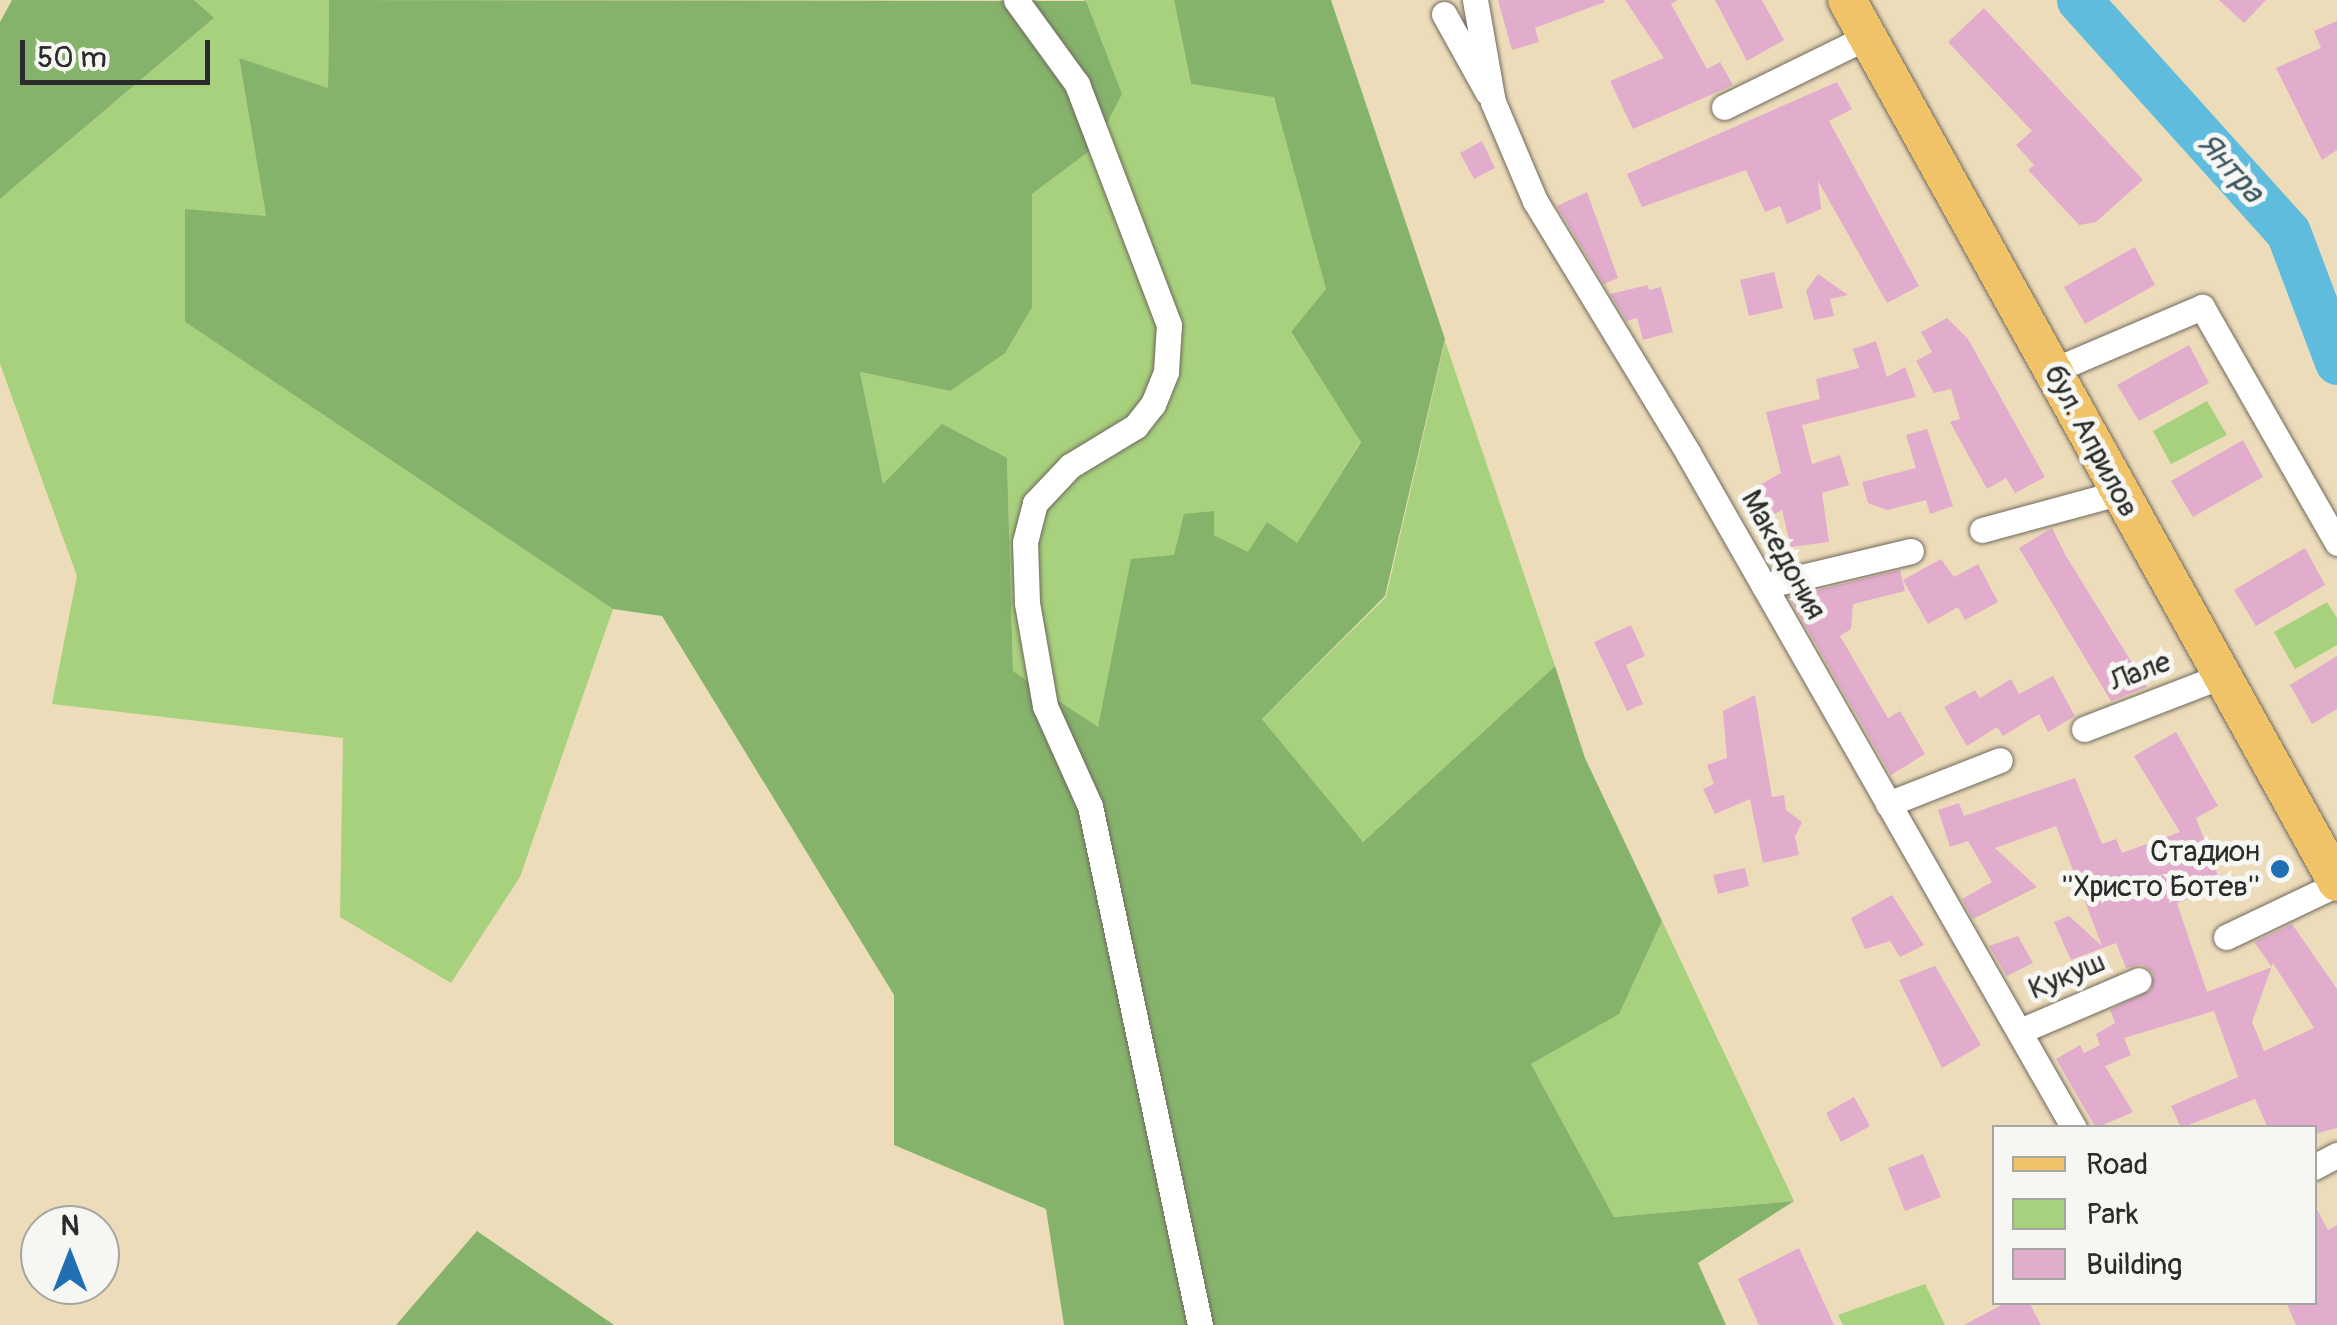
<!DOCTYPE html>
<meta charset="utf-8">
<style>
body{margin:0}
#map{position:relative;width:2337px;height:1325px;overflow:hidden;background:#eddcba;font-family:Pangolin,sans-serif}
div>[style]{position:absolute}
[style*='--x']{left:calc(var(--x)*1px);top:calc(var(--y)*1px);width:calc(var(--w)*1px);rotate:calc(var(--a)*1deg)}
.green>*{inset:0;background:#a8d17d}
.forest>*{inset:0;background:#86b36c}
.river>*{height:45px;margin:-22.5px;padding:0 22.5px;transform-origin:22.5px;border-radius:22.5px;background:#5fbcdd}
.building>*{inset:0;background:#e2adcd}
.roads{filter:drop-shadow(0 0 2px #6f695d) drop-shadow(0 0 2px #6f695d)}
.minor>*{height:25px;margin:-12.5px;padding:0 12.5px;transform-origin:12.5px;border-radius:12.5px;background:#fff}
.primary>*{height:38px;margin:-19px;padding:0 19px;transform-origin:19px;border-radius:19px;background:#f0c369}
.dots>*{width:28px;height:28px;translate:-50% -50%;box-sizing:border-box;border:5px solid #f6f6f2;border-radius:50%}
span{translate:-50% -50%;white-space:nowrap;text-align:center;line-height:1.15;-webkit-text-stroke:10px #f6f6f2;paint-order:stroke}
.street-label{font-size:30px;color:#2b2b2b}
.poi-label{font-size:30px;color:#2b2b2b}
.right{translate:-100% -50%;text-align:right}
.water-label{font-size:32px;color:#3b5660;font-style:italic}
.legend{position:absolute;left:1992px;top:1125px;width:325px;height:180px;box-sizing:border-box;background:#f6f6f2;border:2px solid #a5a5a2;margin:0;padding:12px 18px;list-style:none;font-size:30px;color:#2b2b2b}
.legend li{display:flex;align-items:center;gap:20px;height:50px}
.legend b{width:50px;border:2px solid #a5a5a2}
.north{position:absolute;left:20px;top:1205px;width:100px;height:100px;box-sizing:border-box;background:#f6f6f2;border:2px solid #a5a5a2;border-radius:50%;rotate:0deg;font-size:28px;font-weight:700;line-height:40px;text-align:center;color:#2b2b2b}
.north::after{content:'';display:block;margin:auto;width:35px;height:45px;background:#1f6fb2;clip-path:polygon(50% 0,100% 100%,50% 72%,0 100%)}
.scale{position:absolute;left:20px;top:40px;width:190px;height:45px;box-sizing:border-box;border:5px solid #2b2b2b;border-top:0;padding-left:12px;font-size:30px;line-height:35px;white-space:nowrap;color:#2b2b2b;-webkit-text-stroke:8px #f6f6f2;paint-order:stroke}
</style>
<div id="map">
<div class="green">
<i style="clip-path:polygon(194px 0,329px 0,328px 88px,239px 59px,266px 216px,185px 322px,613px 609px,520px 877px,451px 983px,340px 917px,343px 738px,52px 704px,77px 576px,0 364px,0 199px,213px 19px)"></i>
<i style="clip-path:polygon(1084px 0,1174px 0,1191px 84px,1274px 96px,1327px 289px,1291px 333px,1361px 441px,1297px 543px,1249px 553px,1214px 535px,1214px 511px,1174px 555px,1098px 728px,1013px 671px,1007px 458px,883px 485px,860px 372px,950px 391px,1032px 307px,1032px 194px,1095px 147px,1121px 94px)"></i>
<i style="clip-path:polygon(1445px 341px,1555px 666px,1362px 843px,1262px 719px,1386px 597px)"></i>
<i style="clip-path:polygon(2207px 401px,2227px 435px,2171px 464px,2153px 431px)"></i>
<i style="clip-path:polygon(2327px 602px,2337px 618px,2337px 645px,2295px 669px,2274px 632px)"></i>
<i style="clip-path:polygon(1662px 921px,1794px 1201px,1614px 1217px,1531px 1064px,1619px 1013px)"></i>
<i style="clip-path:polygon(1925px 1284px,1945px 1325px,1843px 1325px,1838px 1315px)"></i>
</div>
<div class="forest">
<i style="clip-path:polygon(12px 0,194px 0,214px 18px,0 199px,0 22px)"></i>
<i style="clip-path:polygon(329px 0,1086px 1px,1122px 94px,1095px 147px,1032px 194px,1032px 307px,1005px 353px,950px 391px,860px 372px,883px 484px,942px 424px,1007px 458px,1013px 671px,1098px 727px,1131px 559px,1174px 555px,1184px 514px,1214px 511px,1214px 535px,1248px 552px,1267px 522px,1297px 543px,1361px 442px,1291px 332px,1326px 289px,1274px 97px,1191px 84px,1174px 0,1331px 0,1445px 339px,1385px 596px,1262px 719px,1363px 842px,1555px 666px,1585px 758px,1662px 921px,1619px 1014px,1531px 1064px,1614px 1217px,1794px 1201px,1698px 1263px,1726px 1325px,1064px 1325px,1046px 1209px,894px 1145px,894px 995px,662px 616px,613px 609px,185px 322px,185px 209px,266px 216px,239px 58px,328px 88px)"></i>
<i style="clip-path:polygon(477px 1231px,614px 1325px,396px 1325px)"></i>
</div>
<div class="river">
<i style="--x:2079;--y:0;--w:312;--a:48"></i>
<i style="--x:2288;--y:232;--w:139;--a:69.3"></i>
</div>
<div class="building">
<i style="clip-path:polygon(1498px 0,1604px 0,1605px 2px,1535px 28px,1539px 42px,1512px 50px)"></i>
<i style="clip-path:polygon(1625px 0,1678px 0,1671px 4px,1707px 69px,1720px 62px,1733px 85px,1633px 129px,1610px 81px,1664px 58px)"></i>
<i style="clip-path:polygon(1715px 0,1762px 0,1784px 40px,1747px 61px)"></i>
<i style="clip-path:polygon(2219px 0,2266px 0,2244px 23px)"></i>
<i style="clip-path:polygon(1984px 8px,2143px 180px,2096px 222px,2079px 225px,2028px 170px,2034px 165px,2016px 145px,2032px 131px,1948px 42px)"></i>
<i style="clip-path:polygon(2337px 21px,2337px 150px,2322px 160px,2276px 68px,2321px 48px,2314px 31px)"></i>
<i style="clip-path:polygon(1837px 82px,1852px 109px,1829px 121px,1919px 286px,1887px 303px,1818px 181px,1821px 209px,1787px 224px,1780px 206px,1765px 212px,1746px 170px,1642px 207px,1627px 174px)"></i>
<i style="clip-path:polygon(1482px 141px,1495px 168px,1474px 179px,1460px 153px)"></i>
<i style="clip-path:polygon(1587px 192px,1618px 278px,1604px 284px,1557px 206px)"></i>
<i style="clip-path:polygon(2135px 247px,2155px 285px,2085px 324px,2064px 287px)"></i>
<i style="clip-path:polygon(1774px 272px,1783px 308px,1749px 316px,1740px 280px)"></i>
<i style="clip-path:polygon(1818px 274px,1848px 295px,1830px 299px,1834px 316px,1814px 320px,1806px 291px)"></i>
<i style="clip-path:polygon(1648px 285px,1649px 290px,1661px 287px,1673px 332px,1643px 340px,1637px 318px,1627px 321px,1610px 294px)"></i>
<i style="clip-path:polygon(1947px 318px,1968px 339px,2045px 477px,2015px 493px,2006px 478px,1987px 489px,1950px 422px,1960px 419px,1951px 389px,1934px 393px,1916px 361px,1932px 352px,1921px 332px)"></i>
<i style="clip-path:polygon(1876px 341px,1887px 377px,1905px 367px,1916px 397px,1802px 425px,1812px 464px,1840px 455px,1849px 485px,1822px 493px,1829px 542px,1791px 547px,1782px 510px,1764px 520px,1745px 493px,1781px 473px,1766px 412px,1820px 399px,1816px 379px,1859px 368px,1853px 349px)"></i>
<i style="clip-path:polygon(2189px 345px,2209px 383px,2139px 421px,2117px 385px)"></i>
<i style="clip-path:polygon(1927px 429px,1953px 506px,1930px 514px,1926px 500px,1887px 510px,1868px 503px,1862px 482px,1916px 468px,1906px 435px)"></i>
<i style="clip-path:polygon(2243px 440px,2263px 477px,2193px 517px,2171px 481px)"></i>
<i style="clip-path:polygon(2052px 528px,2066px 556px,2147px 687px,2111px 701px,2085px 658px,2019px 548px)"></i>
<i style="clip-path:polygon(2305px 548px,2325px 585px,2256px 626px,2234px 590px)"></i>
<i style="clip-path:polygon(1941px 559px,1954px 577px,1978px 564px,1998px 602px,1965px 620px,1958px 607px,1928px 624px,1903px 580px)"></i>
<i style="clip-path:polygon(1900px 570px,1905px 591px,1853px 604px,1851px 629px,1840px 636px,1888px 718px,1900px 711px,1925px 754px,1891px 775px,1789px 597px)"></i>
<i style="clip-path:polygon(1631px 625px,1645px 656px,1626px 665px,1643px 704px,1627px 711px,1594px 642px)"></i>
<i style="clip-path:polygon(2337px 656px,2337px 709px,2312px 724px,2290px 685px)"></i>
<i style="clip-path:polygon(2053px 676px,2075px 716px,2048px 732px,2039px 714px,2003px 736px,1997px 727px,1967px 746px,1944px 707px,1975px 690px,1980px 698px,2011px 679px,2019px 694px)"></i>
<i style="clip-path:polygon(1755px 695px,1772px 797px,1784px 795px,1786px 810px,1802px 822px,1795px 837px,1799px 855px,1763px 863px,1750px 799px,1715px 814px,1703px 789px,1714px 784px,1707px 765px,1727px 758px,1723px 711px)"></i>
<i style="clip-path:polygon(evenodd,2176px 732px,2218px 806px,2196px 818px,2218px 876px,2208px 880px,2212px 891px,2177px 903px,2207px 992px,2272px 967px,2254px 942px,2292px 924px,2337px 989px,2337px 1128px,2314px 1134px,2314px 1128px,2268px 1128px,2255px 1099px,2181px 1128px,2171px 1106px,2238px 1077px,2214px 1011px,2124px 1038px,2131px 1055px,2105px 1066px,2133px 1112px,2096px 1128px,2056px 1059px,2080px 1045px,2084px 1053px,2100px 1045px,2096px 1034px,2115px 1023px,2110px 1010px,2151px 990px,2153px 973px,2142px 964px,2126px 968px,2116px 943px,2071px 960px,2054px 922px,2069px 916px,2102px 946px,2056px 826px,1995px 848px,2037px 887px,1973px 919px,1962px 899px,1992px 882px,1968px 841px,1950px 847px,1938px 810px,1959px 803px,1964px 816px,2075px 778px,2102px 844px,2116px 839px,2122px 853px,2180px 832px,2134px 756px,2176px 732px,2273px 963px,2314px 1028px,2264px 1051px,2252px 1022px,2273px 963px)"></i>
<i style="clip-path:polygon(1745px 868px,1749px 886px,1718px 894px,1713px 875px)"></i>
<i style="clip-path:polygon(1892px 895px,1924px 945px,1900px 957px,1890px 941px,1865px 949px,1851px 918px)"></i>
<i style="clip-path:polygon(2018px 936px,2033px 963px,2007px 976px,1989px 946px)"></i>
<i style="clip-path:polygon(1935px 966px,1981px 1045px,1942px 1068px,1899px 980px)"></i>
<i style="clip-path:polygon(1854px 1097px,1870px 1126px,1841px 1142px,1826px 1113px)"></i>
<i style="clip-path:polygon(1923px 1154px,1941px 1197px,1905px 1211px,1888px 1168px)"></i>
<i style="clip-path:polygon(2314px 1204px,2328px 1230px,2337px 1225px,2337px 1325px,2296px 1325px,2286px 1302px,2314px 1302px)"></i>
<i style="clip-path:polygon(1799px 1248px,1834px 1325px,1759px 1325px,1738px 1279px)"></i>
<i style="clip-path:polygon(2007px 1302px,2029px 1302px,2041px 1325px,1964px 1325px)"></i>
</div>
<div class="roads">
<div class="minor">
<i style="--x:1016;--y:0;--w:104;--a:54"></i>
<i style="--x:1077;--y:84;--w:258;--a:69.1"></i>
<i style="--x:1169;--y:325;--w:47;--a:93.7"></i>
<i style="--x:1166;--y:372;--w:35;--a:112"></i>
<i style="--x:1153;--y:404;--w:28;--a:128"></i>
<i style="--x:1136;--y:426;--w:77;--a:148.8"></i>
<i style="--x:1070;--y:466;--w:51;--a:133.4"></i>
<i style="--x:1035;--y:503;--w:40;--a:104.4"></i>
<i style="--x:1025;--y:542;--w:61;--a:88.1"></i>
<i style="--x:1027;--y:603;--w:105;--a:80.1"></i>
<i style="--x:1045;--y:706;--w:110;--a:65.8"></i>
<i style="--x:1090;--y:806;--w:531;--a:78.03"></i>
<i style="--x:1475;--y:0;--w:104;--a:80"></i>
<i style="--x:1493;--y:102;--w:108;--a:67"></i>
<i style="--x:1535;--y:201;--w:295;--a:58.7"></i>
<i style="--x:1688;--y:453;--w:778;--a:60.24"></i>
<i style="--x:1444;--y:14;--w:90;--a:60.9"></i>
<i style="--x:1724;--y:107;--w:159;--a:-26.1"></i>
<i style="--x:2054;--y:370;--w:161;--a:-23.1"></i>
<i style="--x:2202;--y:307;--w:272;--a:60.2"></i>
<i style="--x:1982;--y:530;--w:141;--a:-15.2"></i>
<i style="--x:1764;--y:586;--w:151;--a:-13.4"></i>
<i style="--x:2084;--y:729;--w:147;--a:-21.1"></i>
<i style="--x:1888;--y:804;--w:120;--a:-21.4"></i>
<i style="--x:2226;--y:937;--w:123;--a:-25.5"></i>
<i style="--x:2020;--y:1031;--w:129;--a:-23.2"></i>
<i style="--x:2314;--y:1167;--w:26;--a:-28"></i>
</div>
<div class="primary">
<i style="--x:1847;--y:0;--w:1009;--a:60.95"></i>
</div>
</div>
<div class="dots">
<i style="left:2280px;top:869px;background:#1f6fb2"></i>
</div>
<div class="street-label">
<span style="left:2091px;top:441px;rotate:62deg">бул. Априлов</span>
<span style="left:1783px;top:555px;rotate:61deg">Македония</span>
<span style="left:2140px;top:672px;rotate:-21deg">Лале</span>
<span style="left:2067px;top:976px;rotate:-23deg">Кукуш</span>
</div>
<div class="poi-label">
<span class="right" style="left:2260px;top:869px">Стадион<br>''Христо Ботев''</span>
</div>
<div class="water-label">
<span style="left:2230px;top:168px;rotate:48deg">Янтра</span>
</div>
<ul class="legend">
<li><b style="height:12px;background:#f0c369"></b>Road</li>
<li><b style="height:28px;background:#a8d17d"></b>Park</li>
<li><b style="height:28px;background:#e2adcd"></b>Building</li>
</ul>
<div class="north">N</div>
<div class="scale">50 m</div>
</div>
